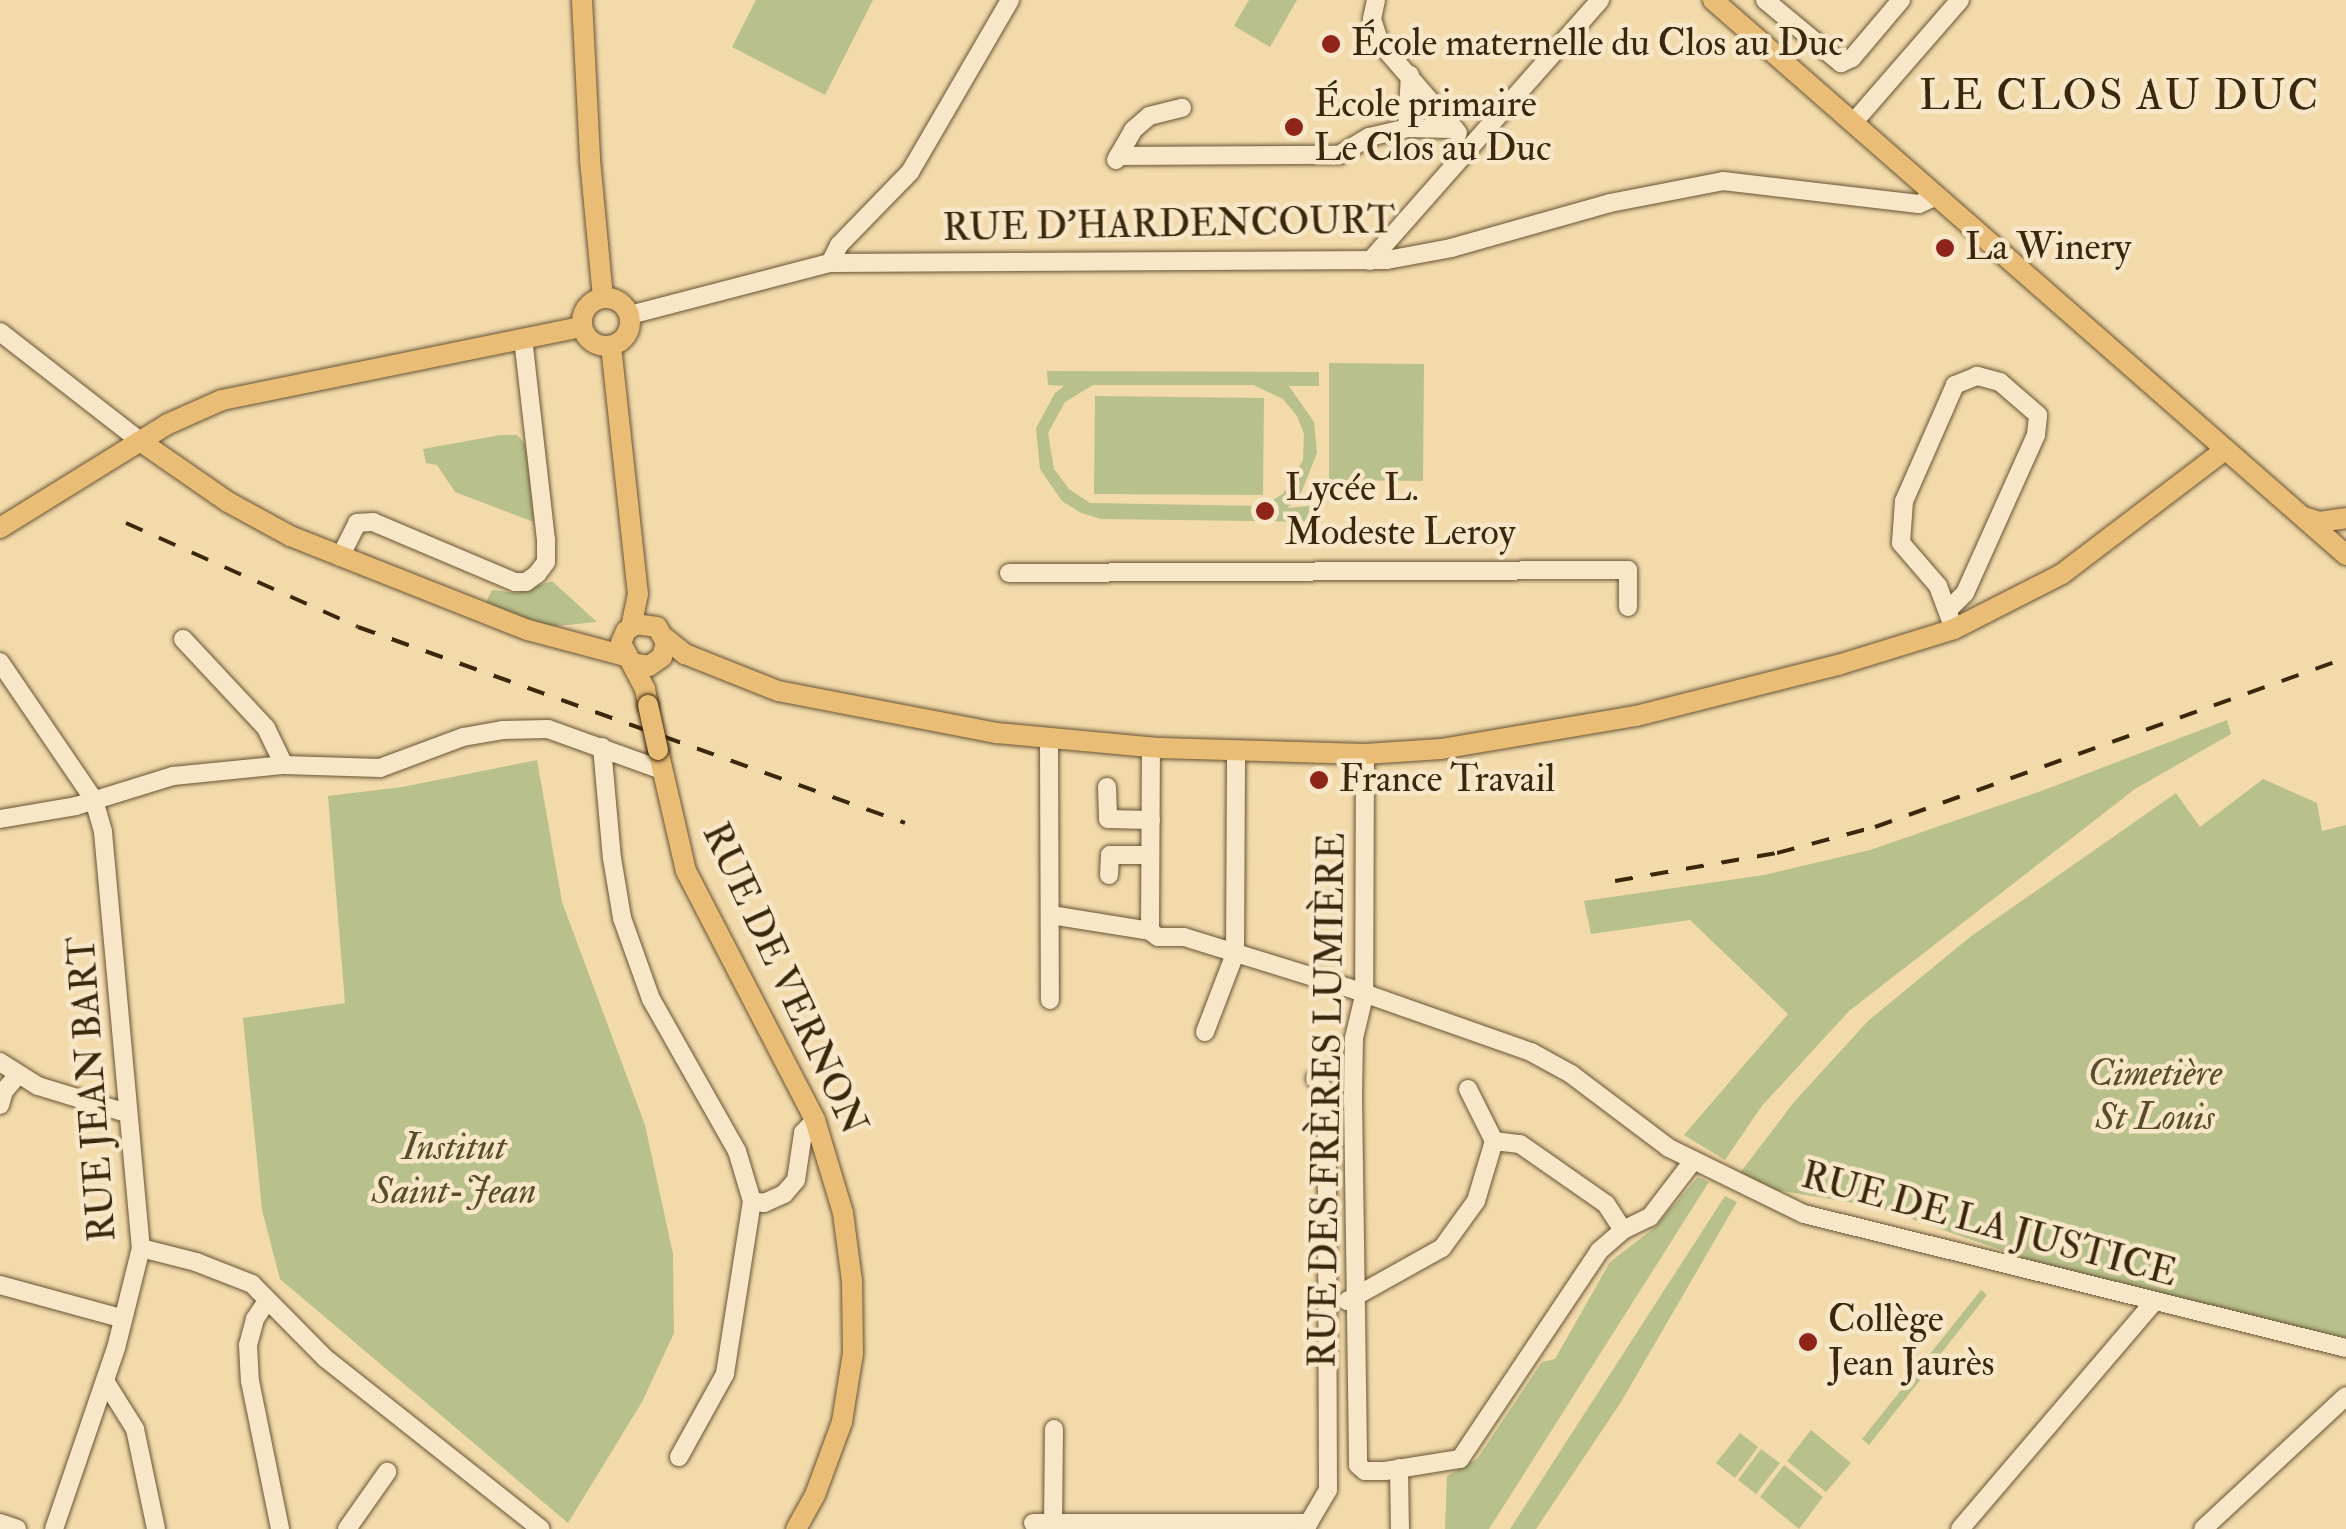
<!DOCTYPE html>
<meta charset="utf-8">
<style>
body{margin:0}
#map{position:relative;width:2346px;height:1529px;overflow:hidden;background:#f2daab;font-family:"IM FELL Double Pica",serif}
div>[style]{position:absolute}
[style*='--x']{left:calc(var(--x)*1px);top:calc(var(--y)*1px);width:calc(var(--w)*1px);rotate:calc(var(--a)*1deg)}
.green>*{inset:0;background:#b8c08b}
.roads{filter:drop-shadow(0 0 2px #685434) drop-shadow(0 0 2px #685434)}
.minor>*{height:18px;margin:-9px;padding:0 9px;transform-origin:9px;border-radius:9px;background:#f7e7c8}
.major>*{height:20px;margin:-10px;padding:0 10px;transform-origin:10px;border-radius:10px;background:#e9bd76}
.major>.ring{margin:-10px;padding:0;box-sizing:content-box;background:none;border:20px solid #e9bd76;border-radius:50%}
.rail>*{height:4px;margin-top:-2px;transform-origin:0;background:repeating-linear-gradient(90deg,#3a270c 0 18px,transparent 0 36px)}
.bridges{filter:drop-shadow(0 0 2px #3a270c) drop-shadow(0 0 2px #3a270c)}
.major-bridge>*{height:20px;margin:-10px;padding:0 10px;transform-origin:10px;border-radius:10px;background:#e9bd76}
.dots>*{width:28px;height:28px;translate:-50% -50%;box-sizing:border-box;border:5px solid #f7e7c8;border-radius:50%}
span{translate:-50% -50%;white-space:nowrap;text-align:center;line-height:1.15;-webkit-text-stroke:9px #f7e7c8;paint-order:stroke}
.poi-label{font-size:38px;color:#3a270c}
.left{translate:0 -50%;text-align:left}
.street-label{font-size:38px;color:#3a270c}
.park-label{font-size:38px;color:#5a4d2c;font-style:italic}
.quarter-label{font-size:42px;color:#3a270c;letter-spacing:2.5px}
</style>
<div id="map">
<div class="green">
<i style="clip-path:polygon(756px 0,873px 0,825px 95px,732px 47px)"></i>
<i style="clip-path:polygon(1249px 0,1297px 0,1270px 47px,1234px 26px)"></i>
<i style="clip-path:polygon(1329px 363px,1424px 364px,1423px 481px,1329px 480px)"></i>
<i style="clip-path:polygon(evenodd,1047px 371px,1319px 372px,1319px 386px,1289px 386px,1314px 422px,1317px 453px,1299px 498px,1287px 508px,1321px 505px,1321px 522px,1101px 519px,1081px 513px,1062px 501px,1040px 469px,1036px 428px,1055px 393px,1064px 386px,1048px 385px,1047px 371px,1093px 385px,1253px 385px,1283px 399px,1297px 416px,1304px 434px,1303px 460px,1283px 494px,1262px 506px,1090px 503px,1069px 489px,1054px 469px,1048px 433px,1065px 402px,1093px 385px)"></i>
<i style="clip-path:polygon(1095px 396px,1264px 398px,1263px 495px,1094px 494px)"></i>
<i style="clip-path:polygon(500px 435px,517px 435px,528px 447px,534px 522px,455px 492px,437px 465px,426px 463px,423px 449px)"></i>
<i style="clip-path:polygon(552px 581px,597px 622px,545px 627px,485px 605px,492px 590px,517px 593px)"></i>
<i style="clip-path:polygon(2227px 720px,2231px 734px,2135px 789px,1849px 1011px,1761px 1107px,1725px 1160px,1684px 1135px,1788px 1014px,1690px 920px,1591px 934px,1584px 901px,1764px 875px,1870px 850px,2044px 790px)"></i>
<i style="clip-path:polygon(537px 760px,562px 902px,645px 1125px,673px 1254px,674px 1333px,642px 1402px,568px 1523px,280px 1279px,262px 1210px,243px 1018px,345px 1003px,328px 796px,402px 787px)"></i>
<i style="clip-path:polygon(2263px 779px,2317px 803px,2322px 831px,2346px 825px,2346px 1338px,2044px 1265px,1877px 1207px,1777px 1190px,1740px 1173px,1794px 1102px,1868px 1021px,1970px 937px,2176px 793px,2200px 827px)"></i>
<i style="clip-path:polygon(1698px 1177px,1709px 1182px,1489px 1529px,1445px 1529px,1447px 1476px,1477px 1459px,1542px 1362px,1555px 1359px,1610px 1262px,1654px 1228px)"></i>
<i style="clip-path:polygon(1725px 1196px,1737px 1202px,1621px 1402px,1536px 1529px,1510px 1529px)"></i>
<i style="clip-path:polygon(1981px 1290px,1987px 1295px,1869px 1445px,1862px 1439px)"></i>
<i style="clip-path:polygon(1811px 1430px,1851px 1463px,1826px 1492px,1787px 1461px)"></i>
<i style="clip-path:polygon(1740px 1433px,1758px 1447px,1735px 1478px,1716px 1463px)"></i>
<i style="clip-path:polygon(1761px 1449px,1780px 1463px,1756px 1494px,1738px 1480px)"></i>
<i style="clip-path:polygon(1784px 1465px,1823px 1497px,1799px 1529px,1760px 1497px)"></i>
</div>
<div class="roads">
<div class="minor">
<i style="--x:1376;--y:0;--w:19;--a:102"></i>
<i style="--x:1372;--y:19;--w:25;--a:72"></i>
<i style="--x:1380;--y:43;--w:119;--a:49.1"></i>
<i style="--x:1765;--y:0;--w:99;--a:39.7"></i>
<i style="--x:1841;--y:63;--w:12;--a:-24"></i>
<i style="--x:1852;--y:58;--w:76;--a:-49.8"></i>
<i style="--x:1853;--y:123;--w:163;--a:-49"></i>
<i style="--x:1407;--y:128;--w:53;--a:-86.8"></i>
<i style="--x:1118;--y:156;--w:221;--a:-0.3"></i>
<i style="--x:1339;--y:155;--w:35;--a:-31"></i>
<i style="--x:1369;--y:137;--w:39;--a:-13"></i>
<i style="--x:1407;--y:128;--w:48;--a:1.2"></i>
<i style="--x:1116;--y:160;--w:34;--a:-60"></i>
<i style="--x:1133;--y:130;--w:21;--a:-41"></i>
<i style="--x:1149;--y:116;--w:34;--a:-14"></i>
<i style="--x:1370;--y:261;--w:348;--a:-48.6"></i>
<i style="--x:830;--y:263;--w:20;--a:-63"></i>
<i style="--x:839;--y:245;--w:102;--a:-45.8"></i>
<i style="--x:910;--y:172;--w:199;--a:-59.8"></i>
<i style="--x:630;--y:315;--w:207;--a:-14.6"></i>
<i style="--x:830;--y:263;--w:557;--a:-0.31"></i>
<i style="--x:1387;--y:260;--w:65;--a:-10.6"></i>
<i style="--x:1451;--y:248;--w:165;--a:-15.8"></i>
<i style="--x:1610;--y:203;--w:115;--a:-11"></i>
<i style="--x:1723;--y:181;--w:197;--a:6.7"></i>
<i style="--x:1919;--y:204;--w:19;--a:-25"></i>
<i style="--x:0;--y:332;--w:177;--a:37.9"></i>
<i style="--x:340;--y:557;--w:38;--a:-63"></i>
<i style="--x:357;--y:523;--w:16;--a:-4"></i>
<i style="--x:373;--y:522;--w:154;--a:22.9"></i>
<i style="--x:515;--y:582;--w:11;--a:0"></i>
<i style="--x:526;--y:582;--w:14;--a:-36"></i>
<i style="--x:537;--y:574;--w:15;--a:-53"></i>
<i style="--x:546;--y:562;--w:22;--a:-90"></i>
<i style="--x:546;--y:540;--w:203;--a:-96.5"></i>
<i style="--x:1009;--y:573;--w:619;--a:-0.28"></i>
<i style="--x:1628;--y:570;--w:37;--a:90"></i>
<i style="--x:1948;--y:610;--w:24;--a:-45"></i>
<i style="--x:1965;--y:593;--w:173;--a:-65.8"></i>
<i style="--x:2036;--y:435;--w:20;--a:-84"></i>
<i style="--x:2038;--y:415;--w:50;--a:-139"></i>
<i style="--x:2000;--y:382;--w:24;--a:-165"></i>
<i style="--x:1977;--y:376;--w:24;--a:158"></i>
<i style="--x:1955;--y:385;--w:127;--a:113.7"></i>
<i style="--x:1904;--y:501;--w:42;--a:94.1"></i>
<i style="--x:1901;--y:543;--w:57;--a:49.3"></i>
<i style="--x:1938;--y:586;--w:46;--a:69.6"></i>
<i style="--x:183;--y:639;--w:122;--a:47"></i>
<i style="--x:266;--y:728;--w:41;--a:64.1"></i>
<i style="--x:0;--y:662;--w:167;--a:55.7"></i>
<i style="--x:94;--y:800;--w:33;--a:74"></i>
<i style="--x:103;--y:832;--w:418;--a:84.8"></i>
<i style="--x:141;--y:1248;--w:103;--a:104"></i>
<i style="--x:116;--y:1348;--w:191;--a:108.9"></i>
<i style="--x:1049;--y:740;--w:260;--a:89.8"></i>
<i style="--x:602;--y:747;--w:111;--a:84.9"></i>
<i style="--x:612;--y:858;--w:61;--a:80.5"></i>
<i style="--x:622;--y:918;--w:86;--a:70.3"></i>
<i style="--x:651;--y:999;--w:175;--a:60.5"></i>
<i style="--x:737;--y:1151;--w:52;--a:73.3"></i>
<i style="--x:752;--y:1201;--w:175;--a:98.9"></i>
<i style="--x:725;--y:1374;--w:95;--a:119"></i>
<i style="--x:1365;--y:754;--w:242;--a:90.2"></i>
<i style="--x:1364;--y:996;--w:43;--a:103.4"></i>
<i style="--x:1354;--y:1038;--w:60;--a:91"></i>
<i style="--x:1353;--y:1098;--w:367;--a:89.2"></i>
<i style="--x:1358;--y:1465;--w:9;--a:41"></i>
<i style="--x:1365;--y:1471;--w:20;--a:0"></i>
<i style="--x:1385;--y:1471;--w:76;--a:-9.1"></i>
<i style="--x:1460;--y:1459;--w:250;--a:-56.2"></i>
<i style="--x:1599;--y:1251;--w:32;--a:-41"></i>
<i style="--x:1623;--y:1230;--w:30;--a:-26"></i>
<i style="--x:1650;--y:1217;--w:71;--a:-52.5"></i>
<i style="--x:1107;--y:787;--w:32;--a:88"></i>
<i style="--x:1108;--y:819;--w:43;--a:1.3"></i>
<i style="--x:0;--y:819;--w:77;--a:-9.7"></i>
<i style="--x:76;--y:806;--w:102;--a:-17.2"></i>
<i style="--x:173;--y:776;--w:112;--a:-5.7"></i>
<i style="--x:284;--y:765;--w:96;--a:1.8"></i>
<i style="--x:380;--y:768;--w:89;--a:-20.5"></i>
<i style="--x:463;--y:737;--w:40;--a:-10"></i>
<i style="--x:502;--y:730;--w:46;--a:-1.2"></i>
<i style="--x:548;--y:729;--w:121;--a:19.8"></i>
<i style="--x:1109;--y:875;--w:20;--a:-87"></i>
<i style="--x:1110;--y:855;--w:40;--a:0"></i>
<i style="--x:1051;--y:915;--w:100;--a:9.2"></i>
<i style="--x:1150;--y:931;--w:10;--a:37"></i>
<i style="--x:1158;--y:937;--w:26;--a:0"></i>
<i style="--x:1184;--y:937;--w:179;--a:17.2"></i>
<i style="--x:1355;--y:990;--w:187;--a:19.4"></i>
<i style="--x:1531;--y:1052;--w:46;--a:28.8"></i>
<i style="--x:1571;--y:1074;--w:123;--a:37.1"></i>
<i style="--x:1669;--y:1148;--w:150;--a:26.1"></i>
<i style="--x:1804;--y:1214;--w:558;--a:13.89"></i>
<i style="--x:1150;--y:931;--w:183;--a:-89.7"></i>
<i style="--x:1205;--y:1032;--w:84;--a:-69"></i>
<i style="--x:1235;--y:954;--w:204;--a:-89.7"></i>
<i style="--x:0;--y:1062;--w:45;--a:32.3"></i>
<i style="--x:38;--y:1086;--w:93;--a:16.9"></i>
<i style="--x:1468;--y:1089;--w:58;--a:63.4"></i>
<i style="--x:0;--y:1105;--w:15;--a:-74"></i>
<i style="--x:4;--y:1091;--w:21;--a:-49"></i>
<i style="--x:1494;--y:1141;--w:26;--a:7"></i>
<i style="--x:1520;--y:1144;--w:105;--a:34.9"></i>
<i style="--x:1606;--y:1204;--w:31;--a:57"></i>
<i style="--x:752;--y:1201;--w:12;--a:9"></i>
<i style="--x:764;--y:1203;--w:22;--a:-24"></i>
<i style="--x:784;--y:1194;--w:18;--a:-49"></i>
<i style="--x:796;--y:1180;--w:48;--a:-81.5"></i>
<i style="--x:803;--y:1133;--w:18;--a:-47"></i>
<i style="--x:141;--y:1248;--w:57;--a:14.3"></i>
<i style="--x:196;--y:1262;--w:60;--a:21.4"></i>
<i style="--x:252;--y:1284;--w:104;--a:45.4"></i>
<i style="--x:325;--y:1358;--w:275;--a:38.4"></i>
<i style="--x:0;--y:1285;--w:125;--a:15.3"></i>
<i style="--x:267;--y:1301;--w:22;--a:124"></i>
<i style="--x:255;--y:1319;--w:27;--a:105"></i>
<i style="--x:248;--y:1345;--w:36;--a:87"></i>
<i style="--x:250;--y:1381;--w:151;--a:78.5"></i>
<i style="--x:1347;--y:1301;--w:109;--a:-29.2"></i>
<i style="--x:1442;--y:1248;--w:58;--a:-54.1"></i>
<i style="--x:1476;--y:1201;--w:63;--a:-73.3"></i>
<i style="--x:105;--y:1381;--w:57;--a:58"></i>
<i style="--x:135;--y:1429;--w:102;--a:78.1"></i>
<i style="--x:1399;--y:1468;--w:61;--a:89.1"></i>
<i style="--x:0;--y:1523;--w:18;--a:19"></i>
<i style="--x:1033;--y:1523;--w:276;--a:0"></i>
<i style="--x:1053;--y:1523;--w:94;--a:-89.4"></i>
<i style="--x:347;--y:1529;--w:70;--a:-54.9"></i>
<i style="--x:1305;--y:1529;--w:45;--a:-59.5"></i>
<i style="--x:1328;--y:1490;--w:379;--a:-90.2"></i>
<i style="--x:1327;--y:1111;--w:25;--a:-102"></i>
<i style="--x:1322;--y:1087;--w:11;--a:-128"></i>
<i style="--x:1960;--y:1529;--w:297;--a:-49.5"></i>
<i style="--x:2203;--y:1529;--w:195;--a:-42.9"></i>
</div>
<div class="major">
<i style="--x:582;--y:0;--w:160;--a:87.1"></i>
<i style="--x:590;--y:160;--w:138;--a:84.6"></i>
<i style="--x:1713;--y:0;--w:842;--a:41.24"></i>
<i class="ring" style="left:582px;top:298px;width:28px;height:28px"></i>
<i style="--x:611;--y:346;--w:249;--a:83.8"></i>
<i style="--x:638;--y:594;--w:33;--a:102"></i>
<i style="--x:140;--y:441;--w:107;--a:34.7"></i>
<i style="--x:228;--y:502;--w:71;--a:28.7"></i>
<i style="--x:290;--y:536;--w:256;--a:21.6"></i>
<i style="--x:528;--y:630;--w:100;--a:15"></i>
<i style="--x:2304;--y:517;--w:16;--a:18"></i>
<i style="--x:2319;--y:522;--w:27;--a:-8"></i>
<i style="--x:0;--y:528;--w:198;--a:-31.8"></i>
<i style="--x:168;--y:424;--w:59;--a:-24"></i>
<i style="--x:222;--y:400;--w:367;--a:-11.5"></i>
<i style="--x:665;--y:638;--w:26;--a:39"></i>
<i style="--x:685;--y:654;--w:100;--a:21.7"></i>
<i style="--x:778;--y:691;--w:223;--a:10.9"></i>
<i style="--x:997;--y:733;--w:164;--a:5.3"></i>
<i style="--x:1160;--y:748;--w:205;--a:1.7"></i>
<i style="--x:1365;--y:754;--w:76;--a:-3.8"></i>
<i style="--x:1441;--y:749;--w:198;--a:-9.6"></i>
<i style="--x:1636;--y:716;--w:208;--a:-14.2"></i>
<i style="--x:1838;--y:665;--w:121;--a:-17.2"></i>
<i style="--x:1954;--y:629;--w:121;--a:-27"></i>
<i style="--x:2062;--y:574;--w:205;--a:-37.3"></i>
<i style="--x:632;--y:663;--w:17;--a:10"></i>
<i style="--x:649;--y:666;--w:16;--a:-35"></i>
<i style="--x:662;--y:657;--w:15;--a:-74"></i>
<i style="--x:666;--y:643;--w:18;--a:-119"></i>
<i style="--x:657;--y:627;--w:21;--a:-172"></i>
<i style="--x:636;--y:624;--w:12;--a:145"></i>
<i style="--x:626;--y:631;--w:13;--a:113"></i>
<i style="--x:621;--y:643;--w:52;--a:62.4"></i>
<i style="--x:645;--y:689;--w:16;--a:79"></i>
<i style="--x:658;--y:750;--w:124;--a:77"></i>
<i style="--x:686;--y:871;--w:280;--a:62.6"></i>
<i style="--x:815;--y:1120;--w:97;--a:73.2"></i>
<i style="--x:843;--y:1213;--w:69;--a:82.5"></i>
<i style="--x:852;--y:1281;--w:72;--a:89.2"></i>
<i style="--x:853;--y:1353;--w:70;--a:99.1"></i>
<i style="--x:842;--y:1422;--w:78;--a:110.3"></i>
<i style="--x:815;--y:1495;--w:39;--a:119"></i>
</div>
</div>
<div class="rail">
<i style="--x:126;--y:523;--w:254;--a:24.1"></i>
<i style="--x:358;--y:627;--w:581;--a:19.71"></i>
<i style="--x:1615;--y:881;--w:164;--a:-9.8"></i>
<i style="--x:1777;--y:853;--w:101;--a:-14.9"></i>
<i style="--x:1875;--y:827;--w:500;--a:-19.74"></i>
</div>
<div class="bridges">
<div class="major-bridge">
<i style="--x:648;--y:705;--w:46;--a:77.5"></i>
</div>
</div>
<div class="dots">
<i style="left:1331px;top:44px;background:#8f2418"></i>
<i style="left:1294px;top:127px;background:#8f2418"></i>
<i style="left:1945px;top:248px;background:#8f2418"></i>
<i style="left:1265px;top:511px;background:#8f2418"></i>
<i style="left:1319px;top:780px;background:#8f2418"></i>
<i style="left:1808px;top:1342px;background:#8f2418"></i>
</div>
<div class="poi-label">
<span class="left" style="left:1351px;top:44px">École maternelle du Clos au Duc</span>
<span class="left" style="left:1314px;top:127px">École primaire<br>Le Clos au Duc</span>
<span class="left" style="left:1965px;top:248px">La Winery</span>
<span class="left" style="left:1285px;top:511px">Lycée L.<br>Modeste Leroy</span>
<span class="left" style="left:1339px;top:780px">France Travail</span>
<span class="left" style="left:1828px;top:1342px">Collège<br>Jean Jaurès</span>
</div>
<div class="street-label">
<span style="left:1169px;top:225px;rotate:-1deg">RUE D'HARDENCOURT</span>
<span style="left:784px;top:979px;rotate:65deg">RUE DE VERNON</span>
<span style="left:93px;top:1089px;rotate:-94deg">RUE JEAN BART</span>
<span style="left:1328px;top:1100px;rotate:-89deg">RUE DES FRÈRES LUMIÈRE</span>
<span style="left:1989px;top:1225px;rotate:15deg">RUE DE LA JUSTICE</span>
</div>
<div class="park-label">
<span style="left:2155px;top:1096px">Cimetière<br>St Louis</span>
<span style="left:454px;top:1170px">Institut<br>Saint-Jean</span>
</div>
<div class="quarter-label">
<span style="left:2120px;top:96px">LE CLOS AU DUC</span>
</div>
</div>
